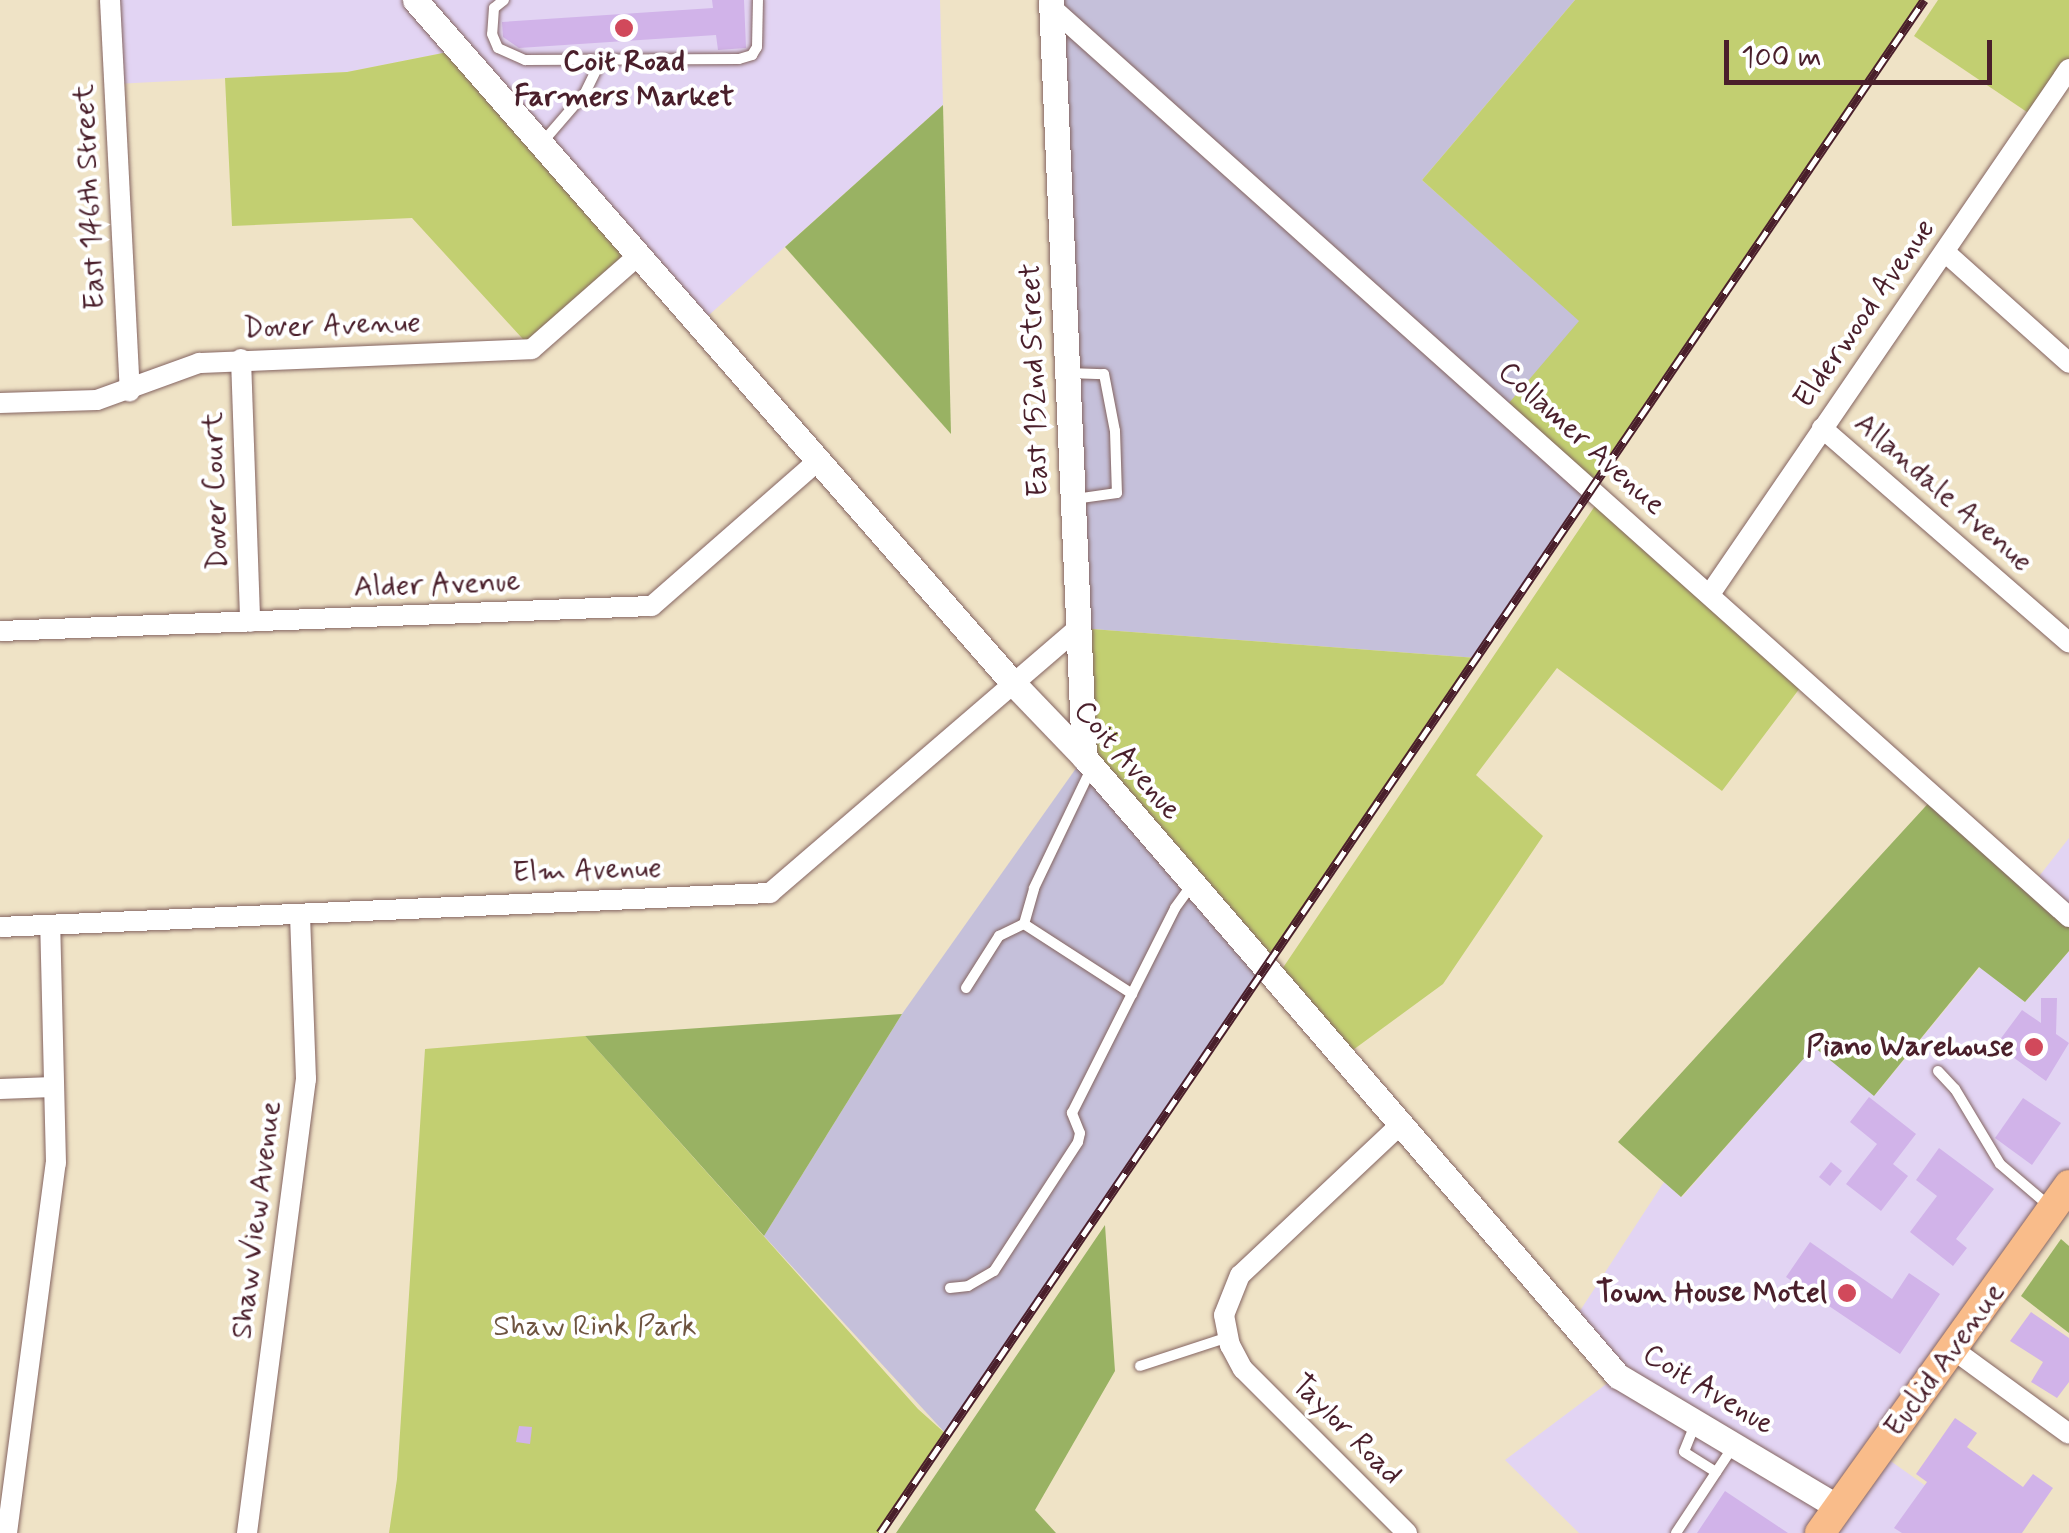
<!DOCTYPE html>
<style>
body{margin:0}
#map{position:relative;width:2069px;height:1533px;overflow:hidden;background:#efe3c6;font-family:Mynerve,sans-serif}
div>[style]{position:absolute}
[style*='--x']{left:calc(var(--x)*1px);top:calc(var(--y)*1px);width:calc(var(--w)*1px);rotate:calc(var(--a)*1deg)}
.built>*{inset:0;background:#e2d4f3}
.industrial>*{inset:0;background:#c5c0da}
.green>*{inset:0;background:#c2cf71}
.forest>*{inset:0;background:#99b263}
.building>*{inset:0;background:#d1b3e9}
.roads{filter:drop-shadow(0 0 2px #846461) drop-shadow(0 0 2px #846461)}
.service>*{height:10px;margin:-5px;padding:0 5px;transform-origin:5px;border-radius:5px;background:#fff}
.minor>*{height:20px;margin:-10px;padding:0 10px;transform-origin:10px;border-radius:10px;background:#fff}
.tertiary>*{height:25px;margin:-12.5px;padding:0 12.5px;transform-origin:12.5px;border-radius:12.5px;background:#fff}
.primary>*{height:30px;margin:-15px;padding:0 15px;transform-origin:15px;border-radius:15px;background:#f9bc8a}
.rail>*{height:9px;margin-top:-4.5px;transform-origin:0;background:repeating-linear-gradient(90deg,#fff 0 15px,#4a1f2b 0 30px);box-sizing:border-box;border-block:2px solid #4a1f2b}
.dots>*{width:28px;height:28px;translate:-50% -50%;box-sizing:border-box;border:5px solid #fff;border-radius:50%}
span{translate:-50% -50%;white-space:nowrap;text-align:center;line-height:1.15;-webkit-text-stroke:8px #fff;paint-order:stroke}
.poi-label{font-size:30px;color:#4a1f2b;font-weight:700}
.right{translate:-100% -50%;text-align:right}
.street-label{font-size:30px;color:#4a1f2b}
.park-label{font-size:30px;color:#6e5440}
.scale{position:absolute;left:1724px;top:40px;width:268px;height:45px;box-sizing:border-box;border:5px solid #4a1f2b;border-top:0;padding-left:12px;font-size:30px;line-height:35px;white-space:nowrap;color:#4a1f2b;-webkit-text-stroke:8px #fff;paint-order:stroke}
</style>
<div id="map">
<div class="built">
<i style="clip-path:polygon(110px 0,940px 0,943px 105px,699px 324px,458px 50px,347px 72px,115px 84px)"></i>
<i style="clip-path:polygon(2069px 838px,2069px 917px,2033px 884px)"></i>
<i style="clip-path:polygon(2069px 951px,2069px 1185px,1878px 1452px,1992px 1533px,1579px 1533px,1505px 1460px,1617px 1376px,1572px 1323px,1664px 1182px,1682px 1197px,1814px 1046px,1875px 1095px,1980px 967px,2025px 1002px)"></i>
</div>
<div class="industrial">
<i style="clip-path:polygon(1051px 0,1575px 0,1422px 180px,1580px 321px,1589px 487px,1477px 658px,1078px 628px)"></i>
<i style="clip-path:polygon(1084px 757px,1264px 969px,947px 1435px,764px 1236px,902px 1014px)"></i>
</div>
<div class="green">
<i style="clip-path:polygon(1575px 0,1924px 0,1589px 487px,1503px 410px,1579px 321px,1422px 180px)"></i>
<i style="clip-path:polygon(1938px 0,2069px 0,2069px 69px,2036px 118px,1914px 36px)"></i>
<i style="clip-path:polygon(458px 50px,638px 256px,532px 349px,412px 218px,232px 226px,225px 78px,347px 72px)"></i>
<i style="clip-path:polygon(1601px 497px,1806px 680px,1722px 791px,1557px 668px,1476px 775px,1543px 836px,1443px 984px,1342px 1058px,1274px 981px)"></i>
<i style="clip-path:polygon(1078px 628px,1477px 658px,1264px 969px,1084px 757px)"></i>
<i style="clip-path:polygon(585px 1036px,918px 1409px,947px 1435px,880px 1533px,389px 1533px,397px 1479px,425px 1049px)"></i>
</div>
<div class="forest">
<i style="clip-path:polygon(943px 105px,951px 434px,785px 247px)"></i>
<i style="clip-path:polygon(1935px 796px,2069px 917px,2069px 951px,2025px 1002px,1979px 967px,1874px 1096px,1814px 1047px,1681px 1197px,1618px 1142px)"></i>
<i style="clip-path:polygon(902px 1014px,764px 1236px,585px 1036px)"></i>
<i style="clip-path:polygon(1105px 1225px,1115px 1371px,1035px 1510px,1056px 1533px,896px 1533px)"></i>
<i style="clip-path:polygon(2061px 1239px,2069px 1246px,2069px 1333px,2021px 1296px)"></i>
</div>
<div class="building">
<i style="clip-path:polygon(712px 0,744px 0,746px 48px,718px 50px,716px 35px,519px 48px,503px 37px,502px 22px,713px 8px)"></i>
<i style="clip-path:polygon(2041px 998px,2057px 998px,2056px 1034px,2069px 1043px,2046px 1081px,1996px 1045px,2022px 1010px,2041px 1023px)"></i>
<i style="clip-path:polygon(1869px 1097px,1916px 1134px,1893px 1164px,1908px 1176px,1881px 1211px,1846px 1184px,1877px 1144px,1850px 1122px)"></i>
<i style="clip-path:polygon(2023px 1098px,2061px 1123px,2032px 1165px,1995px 1138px)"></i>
<i style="clip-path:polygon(1939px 1148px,1994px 1189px,1956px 1239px,1967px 1248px,1953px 1266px,1910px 1232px,1937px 1196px,1916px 1180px)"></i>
<i style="clip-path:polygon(1831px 1162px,1842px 1171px,1830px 1186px,1819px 1177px)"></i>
<i style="clip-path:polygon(1810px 1242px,1892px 1299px,1909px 1273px,1940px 1294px,1900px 1354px,1786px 1277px)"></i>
<i style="clip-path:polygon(2031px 1312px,2069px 1338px,2069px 1382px,2057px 1398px,2031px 1382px,2043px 1362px,2010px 1341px)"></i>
<i style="clip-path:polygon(1955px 1418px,1977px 1433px,1967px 1447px,2023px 1487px,2033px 1474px,2053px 1488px,2022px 1533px,1902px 1533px,1894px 1528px,1927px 1482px,1916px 1474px)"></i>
<i style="clip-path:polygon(519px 1426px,532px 1427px,530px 1444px,516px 1442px)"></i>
<i style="clip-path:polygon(1725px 1491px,1788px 1533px,1697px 1533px)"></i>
</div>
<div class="roads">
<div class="service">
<i style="--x:504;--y:0;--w:13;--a:141"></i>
<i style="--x:494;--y:8;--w:26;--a:94"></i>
<i style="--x:492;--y:34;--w:15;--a:67"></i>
<i style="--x:498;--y:48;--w:30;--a:24"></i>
<i style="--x:525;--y:60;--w:214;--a:-0.3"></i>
<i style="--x:739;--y:59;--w:14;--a:-17"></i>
<i style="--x:752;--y:55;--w:9;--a:-58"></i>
<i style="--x:757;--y:47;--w:47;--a:-88.8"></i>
<i style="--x:541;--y:144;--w:67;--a:-49.2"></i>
<i style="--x:585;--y:93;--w:37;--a:-64"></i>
<i style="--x:1068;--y:373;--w:36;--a:2"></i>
<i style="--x:1104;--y:374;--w:58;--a:79.1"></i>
<i style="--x:1115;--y:431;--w:62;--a:88.2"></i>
<i style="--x:1117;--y:493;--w:42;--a:171.9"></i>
<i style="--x:1024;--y:924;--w:129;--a:32.9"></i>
<i style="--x:966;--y:988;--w:62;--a:-57.6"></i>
<i style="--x:999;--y:936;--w:28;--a:-26"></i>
<i style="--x:1024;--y:924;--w:37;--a:-74"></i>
<i style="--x:1034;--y:888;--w:134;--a:-64.4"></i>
<i style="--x:1938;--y:1071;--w:25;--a:47"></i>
<i style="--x:1955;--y:1089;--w:87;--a:59"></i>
<i style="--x:2000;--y:1164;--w:63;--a:40.5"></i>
<i style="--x:950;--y:1288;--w:18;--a:-6"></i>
<i style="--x:968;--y:1286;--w:30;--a:-30"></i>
<i style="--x:994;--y:1271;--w:154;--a:-56.9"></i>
<i style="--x:1078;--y:1142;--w:9;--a:-77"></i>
<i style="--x:1080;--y:1133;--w:22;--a:-112"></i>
<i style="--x:1072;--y:1113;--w:229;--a:-63.3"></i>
<i style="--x:1175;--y:908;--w:29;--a:-54"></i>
<i style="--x:1140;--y:1366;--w:93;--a:-18.2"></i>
<i style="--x:1696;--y:1422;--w:32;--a:112"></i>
<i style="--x:1684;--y:1452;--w:38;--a:32"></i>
<i style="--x:1676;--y:1533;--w:103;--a:-56.5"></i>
</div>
<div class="minor">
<i style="--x:110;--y:0;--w:392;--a:87.1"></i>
<i style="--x:1052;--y:8;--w:1364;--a:41.79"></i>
<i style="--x:1945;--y:252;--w:166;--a:41.8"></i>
<i style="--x:241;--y:359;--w:263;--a:88"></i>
<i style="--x:0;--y:403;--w:97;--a:-1.8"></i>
<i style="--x:97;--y:400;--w:109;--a:-19.9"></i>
<i style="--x:199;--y:363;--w:333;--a:-2.4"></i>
<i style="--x:532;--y:349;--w:141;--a:-41.3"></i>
<i style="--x:1822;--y:428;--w:327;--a:41"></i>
<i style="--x:1710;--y:594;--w:636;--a:-55.64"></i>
<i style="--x:0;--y:631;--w:652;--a:-2.2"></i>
<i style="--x:652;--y:606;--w:223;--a:-41.2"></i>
<i style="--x:0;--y:927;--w:771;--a:-2.53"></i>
<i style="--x:770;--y:893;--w:406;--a:-40.7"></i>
<i style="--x:0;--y:1089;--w:53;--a:-2.2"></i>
<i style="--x:1400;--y:1125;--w:219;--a:136.8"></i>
<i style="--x:1240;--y:1275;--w:43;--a:111.8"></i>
<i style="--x:1224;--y:1315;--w:31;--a:79"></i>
<i style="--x:1230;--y:1345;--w:27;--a:62"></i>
<i style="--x:1243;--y:1369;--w:232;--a:45"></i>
<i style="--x:1954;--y:1350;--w:142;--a:36.1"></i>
<i style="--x:7;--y:1533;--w:373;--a:-82.5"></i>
<i style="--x:56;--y:1163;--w:238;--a:-91.4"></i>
<i style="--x:247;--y:1533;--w:458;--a:-82.6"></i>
<i style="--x:306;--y:1079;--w:165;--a:-92.1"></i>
</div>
<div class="tertiary">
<i style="--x:415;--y:0;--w:908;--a:48.8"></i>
<i style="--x:1013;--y:683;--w:103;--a:46.2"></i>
<i style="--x:1084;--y:757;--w:818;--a:49.22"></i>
<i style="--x:1618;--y:1376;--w:256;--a:30.8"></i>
<i style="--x:1051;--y:0;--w:758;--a:87.5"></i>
</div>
<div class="primary">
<i style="--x:1820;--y:1533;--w:428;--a:-54.4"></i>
</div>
</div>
<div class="rail">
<i style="--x:880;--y:1533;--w:1855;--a:-55.74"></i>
</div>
<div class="dots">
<i style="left:624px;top:28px;background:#d1495b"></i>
<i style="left:2034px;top:1047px;background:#d1495b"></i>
<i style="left:1847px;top:1293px;background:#d1495b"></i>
</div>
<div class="poi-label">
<span style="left:624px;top:79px">Coit Road<br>Farmers Market</span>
<span class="right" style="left:2014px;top:1047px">Piano Warehouse</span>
<span class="right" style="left:1827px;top:1293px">Town House Motel</span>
</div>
<div class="street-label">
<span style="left:90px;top:197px;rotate:-93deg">East 146th Street</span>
<span style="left:1865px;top:314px;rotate:-55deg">Elderwood Avenue</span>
<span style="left:332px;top:326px;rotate:-2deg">Dover Avenue</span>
<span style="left:1035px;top:380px;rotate:-92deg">East 152nd Street</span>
<span style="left:1581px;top:439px;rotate:42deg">Collamer Avenue</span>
<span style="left:216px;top:491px;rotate:-92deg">Dover Court</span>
<span style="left:1943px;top:493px;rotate:41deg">Allandale Avenue</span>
<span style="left:437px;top:585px;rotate:-2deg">Alder Avenue</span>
<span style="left:1127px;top:761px;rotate:49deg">Coit Avenue</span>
<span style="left:587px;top:871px;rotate:-2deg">Elm Avenue</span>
<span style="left:257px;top:1220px;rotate:-83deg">Shaw View Avenue</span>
<span style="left:1945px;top:1360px;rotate:-54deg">Euclid Avenue</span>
<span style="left:1708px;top:1390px;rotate:31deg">Coit Avenue</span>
<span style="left:1346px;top:1430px;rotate:45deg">Taylor Road</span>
</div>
<div class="park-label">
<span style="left:595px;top:1327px">Shaw Rink Park</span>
</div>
<div class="scale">100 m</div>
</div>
